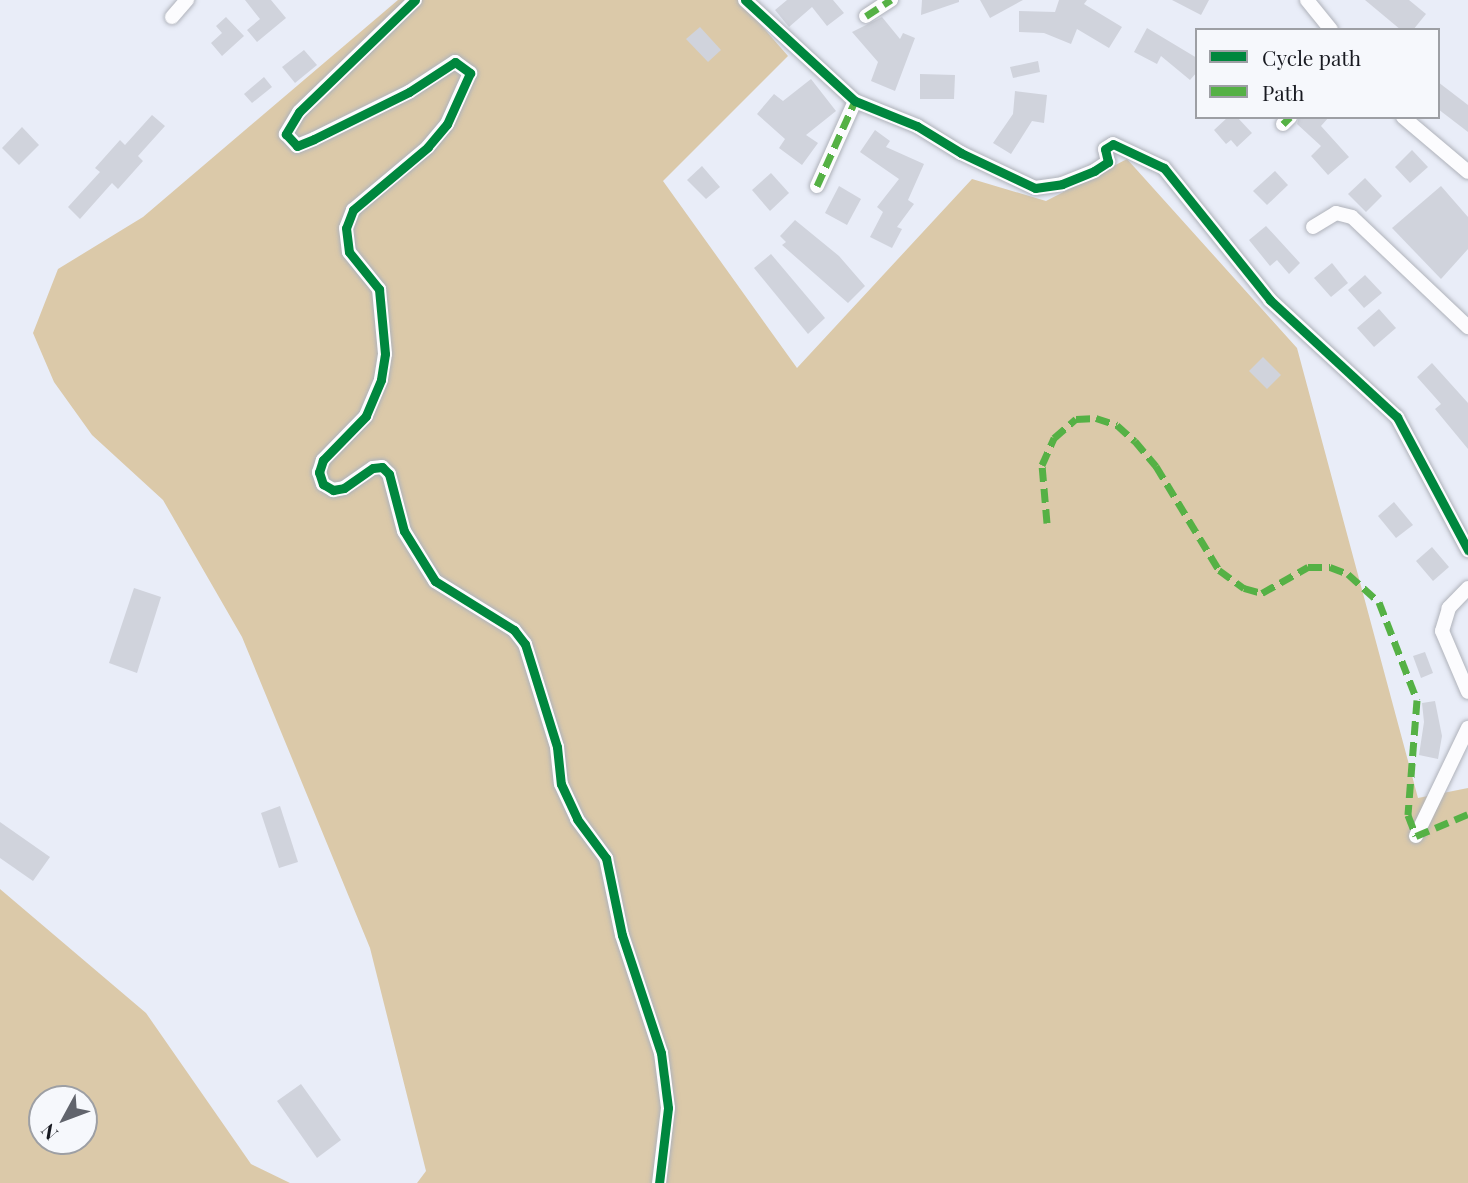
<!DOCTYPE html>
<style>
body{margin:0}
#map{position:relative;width:1468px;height:1183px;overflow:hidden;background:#e9edf8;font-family:"Playfair Display",serif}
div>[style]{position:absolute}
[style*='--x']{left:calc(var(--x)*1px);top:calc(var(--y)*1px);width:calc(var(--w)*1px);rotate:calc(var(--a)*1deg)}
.forest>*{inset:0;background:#dbc9a9}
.building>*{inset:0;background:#d0d3dc}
.roads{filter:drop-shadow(0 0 2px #afb2ba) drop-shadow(0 0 2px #afb2ba)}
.minor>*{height:14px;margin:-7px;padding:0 7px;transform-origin:7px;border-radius:7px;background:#fcfcfe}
.quiet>*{height:7px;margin-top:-3.5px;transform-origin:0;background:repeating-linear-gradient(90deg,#55b145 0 14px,transparent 0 21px)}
.cycleway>*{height:9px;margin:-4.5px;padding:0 4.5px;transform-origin:4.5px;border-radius:4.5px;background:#00873e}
span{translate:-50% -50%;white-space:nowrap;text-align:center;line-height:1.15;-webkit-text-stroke:5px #f6f8fc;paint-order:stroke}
.legend{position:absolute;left:1195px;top:28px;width:245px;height:91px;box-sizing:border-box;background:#f6f8fc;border:2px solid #9d9fa4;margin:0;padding:9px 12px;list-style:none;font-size:21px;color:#181a21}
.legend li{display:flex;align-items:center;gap:14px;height:35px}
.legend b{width:35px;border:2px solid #9d9fa4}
.north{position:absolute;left:28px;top:1085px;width:70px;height:70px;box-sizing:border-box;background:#f6f8fc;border:2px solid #9d9fa4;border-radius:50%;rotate:229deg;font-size:19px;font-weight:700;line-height:28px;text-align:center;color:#181a21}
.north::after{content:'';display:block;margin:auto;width:24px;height:32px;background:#61646c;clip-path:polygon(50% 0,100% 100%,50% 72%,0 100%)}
</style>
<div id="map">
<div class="forest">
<i style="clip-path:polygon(398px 0,739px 0,788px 56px,663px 181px,797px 368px,972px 179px,1046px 201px,1127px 159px,1297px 348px,1418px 798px,1468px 788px,1468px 1183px,417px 1183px,426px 1171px,370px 948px,242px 637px,163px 500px,92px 435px,54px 382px,33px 333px,58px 269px,143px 217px)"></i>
<i style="clip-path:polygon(evenodd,0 889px,146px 1013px,251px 1164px,290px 1183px,0 1183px,0 889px,42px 1099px,84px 1099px,84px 1141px,42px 1141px,42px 1099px)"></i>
</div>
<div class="building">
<i style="clip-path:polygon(245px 0,271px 0,286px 18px,257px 42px,247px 30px,260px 19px)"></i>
<i style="clip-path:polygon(787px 0,833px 0,844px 13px,827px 26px,812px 7px,789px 27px,775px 10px)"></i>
<i style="clip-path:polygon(922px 0,959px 0,959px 2px,921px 15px)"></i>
<i style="clip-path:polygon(980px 0,1023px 0,990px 18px)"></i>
<i style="clip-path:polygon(1059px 0,1087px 0,1084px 4px,1122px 27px,1109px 48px,1077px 29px,1071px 44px,1044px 33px,1019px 32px,1019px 11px,1055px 12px)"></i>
<i style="clip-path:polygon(1172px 0,1209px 0,1201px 15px)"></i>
<i style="clip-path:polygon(1365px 0,1409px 0,1426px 14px,1413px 30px,1401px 30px)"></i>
<i style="clip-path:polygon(226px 17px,244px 36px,222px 56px,211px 43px,222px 33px,216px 26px)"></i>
<i style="clip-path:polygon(882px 17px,900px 39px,903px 33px,915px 38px,895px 91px,871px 81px,878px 62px,852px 32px)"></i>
<i style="clip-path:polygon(700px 27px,721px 50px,708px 62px,686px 39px)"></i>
<i style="clip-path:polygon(1147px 28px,1197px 58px,1197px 72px,1190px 80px,1161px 56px,1157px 64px,1134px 52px)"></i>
<i style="clip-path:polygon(304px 50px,317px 65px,295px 83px,282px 67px)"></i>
<i style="clip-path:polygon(1038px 61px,1040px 72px,1013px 78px,1010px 67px)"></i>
<i style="clip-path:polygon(920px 74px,955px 75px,954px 99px,920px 99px)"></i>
<i style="clip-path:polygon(264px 77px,272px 87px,252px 103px,244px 94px)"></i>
<i style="clip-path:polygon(811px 79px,836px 111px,806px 135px,818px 143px,802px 165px,779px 148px,785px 139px,757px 114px,774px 94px,783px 101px)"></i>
<i style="clip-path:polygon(1438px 82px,1468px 105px,1468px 132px,1438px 109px)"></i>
<i style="clip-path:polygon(1015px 91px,1047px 95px,1044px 123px,1032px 121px,1011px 154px,993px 143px,1013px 114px)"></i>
<i style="clip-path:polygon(152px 115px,165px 126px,138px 156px,143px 161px,118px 189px,112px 183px,80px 219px,68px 207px,100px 172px,95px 168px,120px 140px,125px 145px)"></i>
<i style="clip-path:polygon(1228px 117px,1237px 117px,1252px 133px,1237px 147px,1231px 140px,1226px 144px,1214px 130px)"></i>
<i style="clip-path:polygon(1299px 117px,1329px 117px,1321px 126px,1349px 157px,1328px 175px,1311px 156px,1321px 146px,1297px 124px)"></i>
<i style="clip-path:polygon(22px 127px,39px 145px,19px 165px,2px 148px)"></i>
<i style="clip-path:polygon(875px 130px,890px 141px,886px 147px,924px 164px,908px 200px,914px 204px,897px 227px,902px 229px,892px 248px,870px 237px,883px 212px,877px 207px,899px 179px,860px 152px)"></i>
<i style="clip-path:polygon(1412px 150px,1428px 167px,1410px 183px,1395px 167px)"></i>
<i style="clip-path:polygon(702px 166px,720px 187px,706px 199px,687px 180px)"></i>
<i style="clip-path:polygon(1275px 171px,1288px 185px,1267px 205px,1253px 191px)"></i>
<i style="clip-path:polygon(771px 173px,789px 193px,770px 211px,752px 190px)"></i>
<i style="clip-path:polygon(1365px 178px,1382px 196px,1366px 212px,1348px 194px)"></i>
<i style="clip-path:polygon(839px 186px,861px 199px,847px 225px,825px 213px)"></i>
<i style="clip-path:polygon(1441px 186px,1468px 217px,1468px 249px,1441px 279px,1392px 228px)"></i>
<i style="clip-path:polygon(795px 220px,839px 256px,865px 286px,848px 303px,782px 245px,786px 242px,780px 236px)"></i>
<i style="clip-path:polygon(1266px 226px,1300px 263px,1289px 274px,1277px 260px,1270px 266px,1249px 240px)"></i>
<i style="clip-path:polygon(771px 254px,825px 318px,808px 334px,754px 268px)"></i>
<i style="clip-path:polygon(1332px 263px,1348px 283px,1331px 297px,1314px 278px)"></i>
<i style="clip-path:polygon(1365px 275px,1382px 293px,1364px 308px,1348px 290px)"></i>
<i style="clip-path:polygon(1379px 309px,1396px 328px,1374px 347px,1357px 328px)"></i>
<i style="clip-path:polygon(1263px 357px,1281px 375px,1267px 389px,1249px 371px)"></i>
<i style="clip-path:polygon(1432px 363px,1468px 403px,1468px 449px,1435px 409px,1441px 404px,1417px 377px)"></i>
<i style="clip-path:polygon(1394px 502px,1413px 525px,1396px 538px,1378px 516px)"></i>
<i style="clip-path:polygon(1432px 547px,1449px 567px,1433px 581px,1416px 561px)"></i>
<i style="clip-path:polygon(134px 588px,161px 597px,137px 673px,109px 663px)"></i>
<i style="clip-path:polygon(1425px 652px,1433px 673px,1421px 678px,1413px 656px)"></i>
<i style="clip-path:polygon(1435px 701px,1442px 736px,1438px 759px,1419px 755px,1424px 722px,1422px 703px)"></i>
<i style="clip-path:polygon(280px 806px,298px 862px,279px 868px,261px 813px)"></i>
<i style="clip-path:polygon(0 822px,50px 857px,33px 881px,0 858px)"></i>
<i style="clip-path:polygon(301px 1084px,341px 1140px,317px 1158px,277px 1101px)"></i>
</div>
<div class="roads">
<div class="minor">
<i style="--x:415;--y:0;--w:161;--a:136"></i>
<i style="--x:299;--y:112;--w:26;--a:121"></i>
<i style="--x:286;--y:134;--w:16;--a:47"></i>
<i style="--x:297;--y:146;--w:18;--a:-22"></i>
<i style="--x:314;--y:139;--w:106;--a:-26.3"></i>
<i style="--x:409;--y:92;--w:55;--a:-33.1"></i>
<i style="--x:455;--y:62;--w:19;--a:36"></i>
<i style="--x:470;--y:73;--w:56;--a:114.3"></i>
<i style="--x:447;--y:124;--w:30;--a:130"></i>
<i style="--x:428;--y:147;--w:98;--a:140"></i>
<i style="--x:353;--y:210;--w:19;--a:111"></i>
<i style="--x:346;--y:228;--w:24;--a:83"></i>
<i style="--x:349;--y:252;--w:48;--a:51"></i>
<i style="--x:379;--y:289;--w:65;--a:84.7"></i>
<i style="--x:385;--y:354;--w:26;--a:99"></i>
<i style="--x:381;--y:380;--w:39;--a:113"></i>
<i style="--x:366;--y:416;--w:62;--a:134.3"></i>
<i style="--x:323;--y:460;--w:13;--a:108"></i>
<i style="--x:319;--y:472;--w:13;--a:72"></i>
<i style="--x:323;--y:484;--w:12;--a:31"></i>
<i style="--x:333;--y:490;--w:11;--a:-10"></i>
<i style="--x:344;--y:488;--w:35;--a:-35"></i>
<i style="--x:373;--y:468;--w:9;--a:-6"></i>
<i style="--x:382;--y:467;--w:10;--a:45"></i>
<i style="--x:389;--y:474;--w:59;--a:75.3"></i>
<i style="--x:404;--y:531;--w:59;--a:58.2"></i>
<i style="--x:435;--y:581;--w:93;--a:31.8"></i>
<i style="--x:514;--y:630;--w:18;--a:52"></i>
<i style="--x:525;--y:644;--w:108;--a:72.7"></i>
<i style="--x:557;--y:747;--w:37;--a:84"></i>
<i style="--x:561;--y:784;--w:38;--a:65"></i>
<i style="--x:577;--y:819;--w:49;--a:53.4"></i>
<i style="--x:606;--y:858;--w:79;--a:78.3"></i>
<i style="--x:622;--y:935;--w:124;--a:71.7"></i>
<i style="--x:661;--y:1053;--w:55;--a:82.7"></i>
<i style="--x:668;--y:1108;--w:76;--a:96.8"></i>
<i style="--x:745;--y:0;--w:149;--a:42.6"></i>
<i style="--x:855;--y:101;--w:67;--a:22"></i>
<i style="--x:917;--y:126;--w:52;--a:31.5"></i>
<i style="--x:961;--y:153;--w:82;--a:25.3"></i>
<i style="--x:1035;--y:188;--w:27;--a:-8"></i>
<i style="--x:1062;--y:184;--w:35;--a:-22"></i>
<i style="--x:1094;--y:171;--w:17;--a:-33"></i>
<i style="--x:1108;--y:162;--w:13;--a:-103"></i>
<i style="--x:1105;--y:149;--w:9;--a:-32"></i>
<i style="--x:1113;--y:144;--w:56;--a:25.2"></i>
<i style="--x:1164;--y:168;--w:169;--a:51.2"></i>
<i style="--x:1270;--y:300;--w:173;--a:42.7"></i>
<i style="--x:1397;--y:417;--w:151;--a:61.9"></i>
<i style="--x:1307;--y:0;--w:38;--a:51"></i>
<i style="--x:866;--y:16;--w:30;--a:-33"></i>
<i style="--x:172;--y:17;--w:23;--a:-49"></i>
<i style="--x:1403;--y:117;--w:85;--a:40.2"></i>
<i style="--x:1283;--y:124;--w:10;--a:-45"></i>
<i style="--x:817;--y:186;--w:93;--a:-65.9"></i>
<i style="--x:1313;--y:227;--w:27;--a:-31"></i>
<i style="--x:1336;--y:213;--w:16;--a:14"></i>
<i style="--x:1352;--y:217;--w:160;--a:43.5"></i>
<i style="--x:1468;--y:588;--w:28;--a:134"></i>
<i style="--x:1449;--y:608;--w:24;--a:107"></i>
<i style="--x:1442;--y:631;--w:66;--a:66.9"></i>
<i style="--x:1416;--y:836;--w:120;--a:-64.3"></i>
</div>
</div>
<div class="quiet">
<i style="--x:866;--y:16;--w:30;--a:-33"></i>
<i style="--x:1283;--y:124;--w:10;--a:-45"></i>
<i style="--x:817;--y:186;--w:93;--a:-65.9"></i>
<i style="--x:1047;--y:523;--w:58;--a:-94.9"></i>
<i style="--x:1042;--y:465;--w:30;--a:-66"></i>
<i style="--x:1054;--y:438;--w:29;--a:-41"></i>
<i style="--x:1076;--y:419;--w:20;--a:-3"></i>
<i style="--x:1096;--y:418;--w:22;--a:18"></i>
<i style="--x:1117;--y:425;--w:24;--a:42"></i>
<i style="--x:1135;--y:441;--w:33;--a:50"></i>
<i style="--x:1156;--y:466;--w:122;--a:58.8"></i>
<i style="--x:1219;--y:570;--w:31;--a:36"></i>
<i style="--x:1244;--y:588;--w:19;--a:16"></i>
<i style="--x:1262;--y:593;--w:53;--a:-29.5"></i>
<i style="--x:1308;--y:567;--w:22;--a:0"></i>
<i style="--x:1330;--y:567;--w:19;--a:21"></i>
<i style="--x:1348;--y:574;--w:42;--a:42.1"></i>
<i style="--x:1379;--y:602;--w:105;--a:68.8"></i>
<i style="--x:1417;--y:700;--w:115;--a:94.5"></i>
<i style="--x:1408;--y:815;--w:22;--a:69"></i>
<i style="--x:1416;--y:836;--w:56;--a:-22.9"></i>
</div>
<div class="cycleway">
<i style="--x:415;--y:0;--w:161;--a:136"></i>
<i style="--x:299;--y:112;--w:26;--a:121"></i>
<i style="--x:286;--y:134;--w:16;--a:47"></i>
<i style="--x:297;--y:146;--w:18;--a:-22"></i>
<i style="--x:314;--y:139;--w:106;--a:-26.3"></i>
<i style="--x:409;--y:92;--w:55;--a:-33.1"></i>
<i style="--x:455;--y:62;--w:19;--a:36"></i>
<i style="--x:470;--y:73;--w:56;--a:114.3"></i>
<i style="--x:447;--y:124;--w:30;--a:130"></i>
<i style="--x:428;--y:147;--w:98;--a:140"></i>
<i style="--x:353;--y:210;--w:19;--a:111"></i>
<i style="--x:346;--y:228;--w:24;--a:83"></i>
<i style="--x:349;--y:252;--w:48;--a:51"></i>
<i style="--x:379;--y:289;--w:65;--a:84.7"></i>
<i style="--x:385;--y:354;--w:26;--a:99"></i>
<i style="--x:381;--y:380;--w:39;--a:113"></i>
<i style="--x:366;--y:416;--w:62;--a:134.3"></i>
<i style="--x:323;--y:460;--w:13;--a:108"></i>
<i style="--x:319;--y:472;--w:13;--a:72"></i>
<i style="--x:323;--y:484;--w:12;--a:31"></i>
<i style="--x:333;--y:490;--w:11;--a:-10"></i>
<i style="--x:344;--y:488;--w:35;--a:-35"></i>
<i style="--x:373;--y:468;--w:9;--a:-6"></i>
<i style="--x:382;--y:467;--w:10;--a:45"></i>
<i style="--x:389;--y:474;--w:59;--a:75.3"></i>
<i style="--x:404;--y:531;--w:59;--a:58.2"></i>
<i style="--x:435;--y:581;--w:93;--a:31.8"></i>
<i style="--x:514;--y:630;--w:18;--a:52"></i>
<i style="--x:525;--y:644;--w:108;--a:72.7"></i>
<i style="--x:557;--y:747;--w:37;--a:84"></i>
<i style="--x:561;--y:784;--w:38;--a:65"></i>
<i style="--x:577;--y:819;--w:49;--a:53.4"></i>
<i style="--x:606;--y:858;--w:79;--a:78.3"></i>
<i style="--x:622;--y:935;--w:124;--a:71.7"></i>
<i style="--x:661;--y:1053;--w:55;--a:82.7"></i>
<i style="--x:668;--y:1108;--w:76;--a:96.8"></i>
<i style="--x:745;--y:0;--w:149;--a:42.6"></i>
<i style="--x:855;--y:101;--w:67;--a:22"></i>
<i style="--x:917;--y:126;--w:52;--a:31.5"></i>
<i style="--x:961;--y:153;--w:82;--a:25.3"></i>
<i style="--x:1035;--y:188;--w:27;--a:-8"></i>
<i style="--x:1062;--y:184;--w:35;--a:-22"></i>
<i style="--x:1094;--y:171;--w:17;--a:-33"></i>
<i style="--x:1108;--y:162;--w:13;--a:-103"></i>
<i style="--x:1105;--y:149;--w:9;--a:-32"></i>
<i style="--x:1113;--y:144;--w:56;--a:25.2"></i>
<i style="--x:1164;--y:168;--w:169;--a:51.2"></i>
<i style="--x:1270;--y:300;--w:173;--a:42.7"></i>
<i style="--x:1397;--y:417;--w:151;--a:61.9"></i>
</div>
<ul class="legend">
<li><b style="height:9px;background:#00873e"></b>Cycle path</li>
<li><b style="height:9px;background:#55b145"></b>Path</li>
</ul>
<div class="north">N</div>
</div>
